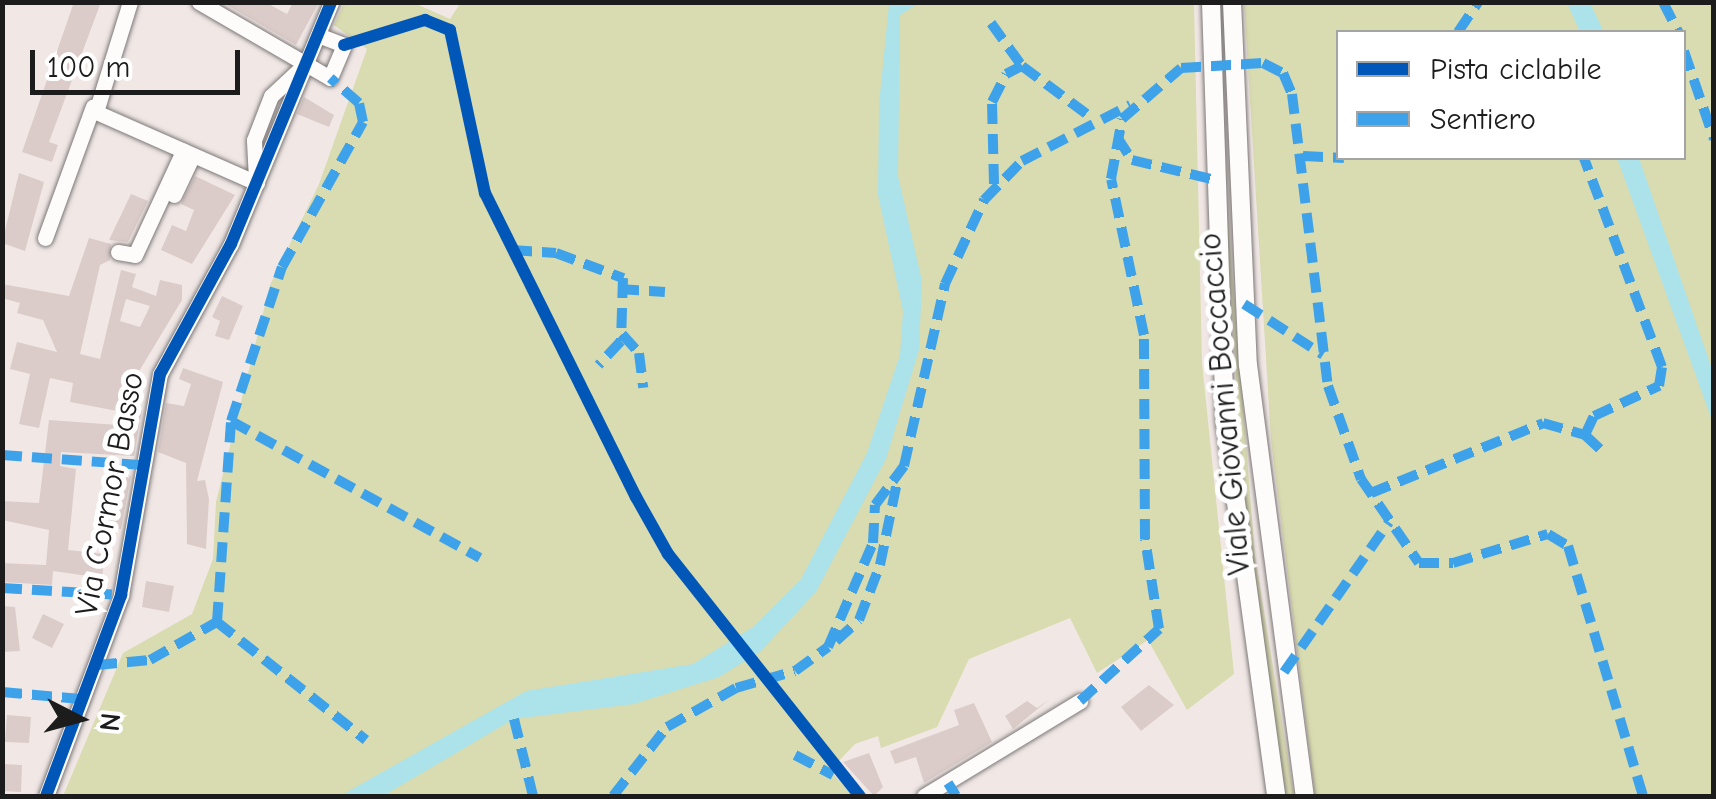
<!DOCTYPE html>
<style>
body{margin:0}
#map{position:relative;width:1716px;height:799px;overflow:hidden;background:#f1e8e6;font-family:"Comic Neue",sans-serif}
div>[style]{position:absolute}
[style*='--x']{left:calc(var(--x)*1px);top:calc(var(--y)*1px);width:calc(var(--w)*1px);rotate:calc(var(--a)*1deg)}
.green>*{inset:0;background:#d9dbb0}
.water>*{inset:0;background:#ace2e9}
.building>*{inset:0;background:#dbccc9}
.roads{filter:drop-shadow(0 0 2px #7c7877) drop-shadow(0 0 2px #7c7877)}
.minor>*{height:15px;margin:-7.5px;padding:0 7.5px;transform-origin:7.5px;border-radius:7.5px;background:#fdfcfb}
.major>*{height:18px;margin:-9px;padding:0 9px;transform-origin:9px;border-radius:9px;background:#fdfcfb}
.quiet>*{height:10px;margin-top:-5px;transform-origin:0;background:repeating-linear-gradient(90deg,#3da2ea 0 20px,transparent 0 30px)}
.cycleway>*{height:12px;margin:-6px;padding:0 6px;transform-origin:6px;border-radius:6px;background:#0057b8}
span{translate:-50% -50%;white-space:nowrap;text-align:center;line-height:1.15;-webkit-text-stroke:10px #fff;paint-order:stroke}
.street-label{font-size:32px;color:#1c1c1c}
.frame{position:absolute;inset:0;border:5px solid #1c1c1c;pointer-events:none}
.legend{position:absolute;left:1336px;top:30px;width:350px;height:130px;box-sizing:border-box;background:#fff;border:2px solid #a4a4a4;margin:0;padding:12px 18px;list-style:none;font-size:30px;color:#1c1c1c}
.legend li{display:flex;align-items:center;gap:20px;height:50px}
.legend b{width:50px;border:2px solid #a4a4a4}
.north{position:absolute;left:30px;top:669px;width:100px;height:100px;-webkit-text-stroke:8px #fff;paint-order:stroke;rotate:96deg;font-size:28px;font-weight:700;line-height:40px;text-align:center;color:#1c1c1c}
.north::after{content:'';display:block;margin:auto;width:35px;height:45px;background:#1c1c1c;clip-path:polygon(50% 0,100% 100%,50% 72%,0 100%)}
.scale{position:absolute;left:30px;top:50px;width:210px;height:45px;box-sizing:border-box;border:5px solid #1c1c1c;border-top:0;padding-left:12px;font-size:30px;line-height:35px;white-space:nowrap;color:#1c1c1c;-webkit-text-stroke:8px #fff;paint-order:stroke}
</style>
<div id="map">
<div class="green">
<i style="clip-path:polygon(461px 2px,1194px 3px,1202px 363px,1234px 674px,1187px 710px,1148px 640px,1097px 673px,1070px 618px,969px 659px,937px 727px,881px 748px,878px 736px,855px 744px,830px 770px,853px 796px,63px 796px,123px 653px,192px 614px,213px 559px,216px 502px,270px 285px,319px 184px,367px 49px,334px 25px,344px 3px,414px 3px,450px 19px)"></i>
<i style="clip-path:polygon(evenodd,1244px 3px,1713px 3px,1713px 796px,1315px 796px,1271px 440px,1244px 3px,1338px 32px,1684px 32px,1684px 158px,1338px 158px,1338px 32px)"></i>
<i style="clip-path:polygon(1221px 132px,1255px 556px,1294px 796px,1286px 796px,1247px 557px)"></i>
</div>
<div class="water">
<i style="clip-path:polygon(919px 3px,900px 15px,898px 176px,922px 281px,919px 350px,886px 459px,816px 592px,760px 652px,719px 677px,634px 704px,514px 719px,383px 796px,340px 796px,526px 691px,693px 664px,753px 627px,801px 579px,867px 453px,900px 355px,903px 311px,878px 195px,879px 104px,889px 5px)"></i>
<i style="clip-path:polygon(1567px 3px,1590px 3px,1604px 32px,1580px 32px)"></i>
<i style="clip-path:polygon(1617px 158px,1639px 158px,1713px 372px,1713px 423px)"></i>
</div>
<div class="building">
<i style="clip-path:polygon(74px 2px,101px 2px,49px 142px,58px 145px,52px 162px,22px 152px)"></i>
<i style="clip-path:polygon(222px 2px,265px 2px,287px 14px,293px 2px,319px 2px,296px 45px)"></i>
<i style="clip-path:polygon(304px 97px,334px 115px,329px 127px,297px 114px)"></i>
<i style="clip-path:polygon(19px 173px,44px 182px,25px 251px,2px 243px)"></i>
<i style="clip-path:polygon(195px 176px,235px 195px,192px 264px,161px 250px,172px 225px,186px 231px,194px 210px,181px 204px)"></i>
<i style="clip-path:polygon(131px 194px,148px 201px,128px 242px,109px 240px)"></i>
<i style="clip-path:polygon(evenodd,89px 238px,111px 244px,110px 260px,100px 265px,80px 354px,100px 359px,121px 270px,136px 274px,132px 287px,156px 296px,160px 280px,182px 285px,182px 300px,135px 378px,128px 413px,70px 402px,73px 383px,50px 378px,39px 428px,19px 424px,30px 374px,10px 369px,17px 342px,57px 352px,43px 320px,17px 313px,20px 303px,2px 298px,2px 284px,69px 296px,89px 238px,126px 299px,150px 306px,140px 327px,120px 321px,126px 299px)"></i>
<i style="clip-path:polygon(222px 296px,243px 306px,229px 340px,215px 336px,220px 321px,212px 317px)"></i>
<i style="clip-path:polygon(183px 368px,223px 382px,197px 481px,205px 480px,209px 499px,206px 549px,187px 544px,186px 463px,158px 452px,166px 403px,184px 406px,191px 384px,179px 379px)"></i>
<i style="clip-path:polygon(135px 407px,142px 410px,134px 456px,61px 452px,60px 466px,76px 469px,68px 550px,105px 554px,102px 578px,53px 571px,52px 585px,2px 582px,2px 563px,46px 565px,49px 530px,2px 520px,2px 501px,39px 503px,49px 420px,132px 426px)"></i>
<i style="clip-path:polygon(115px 474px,131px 476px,121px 529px,106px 527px)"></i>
<i style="clip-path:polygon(146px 581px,174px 586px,169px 612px,142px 607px)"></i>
<i style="clip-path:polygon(2px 606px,15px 607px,20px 651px,2px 652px)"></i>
<i style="clip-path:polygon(43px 614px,64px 624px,52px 648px,32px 638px)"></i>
<i style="clip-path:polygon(1149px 685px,1174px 705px,1141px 731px,1121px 707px)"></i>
<i style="clip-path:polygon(1050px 699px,1013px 729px,1005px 716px,1027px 701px,1037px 708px)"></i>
<i style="clip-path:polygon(974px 703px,992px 742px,924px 783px,916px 757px,895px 764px,890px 751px,959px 725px,954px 710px)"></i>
<i style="clip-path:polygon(7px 715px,31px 717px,29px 743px,5px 742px)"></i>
<i style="clip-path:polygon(869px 753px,883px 787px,874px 796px,843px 762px)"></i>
<i style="clip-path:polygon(2px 764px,22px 765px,21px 792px,2px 791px)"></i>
</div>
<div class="roads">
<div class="minor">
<i style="--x:130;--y:2;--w:115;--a:107.2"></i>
<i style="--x:96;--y:112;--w:176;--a:23.8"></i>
<i style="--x:199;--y:2;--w:151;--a:30.1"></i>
<i style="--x:330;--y:78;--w:36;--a:-67"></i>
<i style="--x:344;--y:45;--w:28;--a:-159"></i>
<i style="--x:256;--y:179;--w:39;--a:-93"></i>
<i style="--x:254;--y:140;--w:47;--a:-68.9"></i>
<i style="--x:271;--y:96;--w:41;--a:-43"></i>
<i style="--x:174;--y:195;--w:44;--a:-64.6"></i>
<i style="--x:45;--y:238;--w:140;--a:-70"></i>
<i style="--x:118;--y:252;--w:17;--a:10"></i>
<i style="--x:135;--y:255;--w:115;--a:-65.2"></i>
<i style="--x:46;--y:796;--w:215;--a:-69.5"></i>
<i style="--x:121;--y:595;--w:224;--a:-80"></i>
<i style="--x:160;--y:374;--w:148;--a:-61.4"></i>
<i style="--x:231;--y:244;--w:262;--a:-67.5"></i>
<i style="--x:924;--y:796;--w:183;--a:-31.3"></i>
</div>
<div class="major">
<i style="--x:1211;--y:2;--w:420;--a:88.1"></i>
<i style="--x:1225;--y:422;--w:377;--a:82.2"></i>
<i style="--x:1232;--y:2;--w:363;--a:87.5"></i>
<i style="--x:1248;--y:365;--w:435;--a:82.5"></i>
</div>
</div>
<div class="quiet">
<i style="--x:1663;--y:2;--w:34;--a:63"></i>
<i style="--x:991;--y:23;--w:53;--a:54.2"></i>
<i style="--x:1022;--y:66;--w:87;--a:36.6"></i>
<i style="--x:1458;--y:32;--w:36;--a:-56"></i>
<i style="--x:1684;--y:51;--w:93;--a:71.2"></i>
<i style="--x:1117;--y:137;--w:27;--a:57"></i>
<i style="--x:1132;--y:160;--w:81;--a:13.5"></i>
<i style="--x:1303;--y:156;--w:41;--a:2.8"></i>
<i style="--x:994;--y:184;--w:82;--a:-91.4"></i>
<i style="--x:992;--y:102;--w:31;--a:-63"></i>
<i style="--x:1006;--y:74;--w:18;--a:-27"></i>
<i style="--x:512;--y:250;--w:44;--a:3.9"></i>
<i style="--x:556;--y:253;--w:72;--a:20.5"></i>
<i style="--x:623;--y:278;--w:63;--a:91.8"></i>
<i style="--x:621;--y:341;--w:33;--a:133"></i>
<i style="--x:619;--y:289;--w:46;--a:3.7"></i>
<i style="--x:1244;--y:304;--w:94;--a:32.8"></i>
<i style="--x:622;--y:334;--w:25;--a:48"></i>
<i style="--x:639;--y:353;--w:35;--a:83"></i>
<i style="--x:231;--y:421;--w:162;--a:-71.7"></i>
<i style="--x:282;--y:267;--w:166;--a:-60.8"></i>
<i style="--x:363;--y:122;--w:19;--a:-102"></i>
<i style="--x:359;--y:103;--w:38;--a:-139"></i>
<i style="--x:1585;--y:435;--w:25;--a:43"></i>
<i style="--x:2;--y:455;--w:138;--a:4.1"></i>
<i style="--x:1371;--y:493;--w:186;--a:-22.1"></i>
<i style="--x:1543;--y:423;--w:44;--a:15.9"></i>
<i style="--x:1585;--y:435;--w:21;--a:-65"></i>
<i style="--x:1594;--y:416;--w:72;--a:-24.8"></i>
<i style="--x:1659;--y:386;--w:19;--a:-81"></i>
<i style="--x:1662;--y:367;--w:223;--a:-110.5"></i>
<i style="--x:2;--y:588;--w:119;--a:3.4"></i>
<i style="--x:217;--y:622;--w:201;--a:-86"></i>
<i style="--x:231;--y:421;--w:284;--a:28.8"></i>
<i style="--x:836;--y:641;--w:31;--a:-42"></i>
<i style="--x:859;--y:620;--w:59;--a:-69.1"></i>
<i style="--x:880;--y:565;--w:85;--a:-78.4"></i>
<i style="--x:97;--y:665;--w:53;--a:-5.4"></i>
<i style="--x:150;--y:660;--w:77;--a:-29.6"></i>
<i style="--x:217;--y:622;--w:190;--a:38.4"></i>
<i style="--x:1284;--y:672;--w:183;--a:-55"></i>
<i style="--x:2;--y:692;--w:79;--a:5.1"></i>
<i style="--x:1080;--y:701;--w:107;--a:-42.3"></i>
<i style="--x:1159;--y:629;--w:91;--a:-98.8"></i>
<i style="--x:1145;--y:539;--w:204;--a:-90.3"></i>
<i style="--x:1144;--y:335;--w:159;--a:-101.9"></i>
<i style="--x:1111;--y:179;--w:61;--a:-79.6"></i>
<i style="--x:1122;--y:119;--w:78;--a:-40.8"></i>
<i style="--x:1181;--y:68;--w:82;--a:-3.5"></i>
<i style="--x:1263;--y:63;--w:22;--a:27"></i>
<i style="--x:1283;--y:73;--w:23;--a:67"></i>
<i style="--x:1292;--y:94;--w:294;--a:83"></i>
<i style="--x:1328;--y:386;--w:99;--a:70.5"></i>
<i style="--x:1361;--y:479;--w:102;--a:55.4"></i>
<i style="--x:1419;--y:563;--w:34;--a:0"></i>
<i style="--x:1453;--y:563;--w:99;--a:-17"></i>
<i style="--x:1548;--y:534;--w:23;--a:31"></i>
<i style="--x:1568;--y:546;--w:261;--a:73.3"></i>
<i style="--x:514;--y:719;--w:79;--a:76.1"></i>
<i style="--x:795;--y:755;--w:43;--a:27.8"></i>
<i style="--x:948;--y:783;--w:15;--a:58"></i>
<i style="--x:613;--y:796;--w:88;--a:-52"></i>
<i style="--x:667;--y:727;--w:79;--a:-29.5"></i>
<i style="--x:736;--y:688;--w:61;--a:-16.1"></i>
<i style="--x:795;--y:671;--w:41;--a:-36"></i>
<i style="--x:828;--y:647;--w:113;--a:-66.6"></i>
<i style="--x:873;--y:543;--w:38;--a:-87"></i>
<i style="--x:875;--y:505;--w:49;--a:-53.4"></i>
<i style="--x:904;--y:466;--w:187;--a:-77.3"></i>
<i style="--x:945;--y:284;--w:93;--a:-65.1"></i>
<i style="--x:984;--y:200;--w:54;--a:-45.7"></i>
<i style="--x:1022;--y:161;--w:122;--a:-27.4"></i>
</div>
<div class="cycleway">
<i style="--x:344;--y:45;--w:85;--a:-17.2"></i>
<i style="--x:425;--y:20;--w:27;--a:22"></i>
<i style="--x:450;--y:30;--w:167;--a:77.9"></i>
<i style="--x:485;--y:193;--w:339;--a:63.6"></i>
<i style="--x:636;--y:497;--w:65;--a:60.7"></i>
<i style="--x:668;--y:554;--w:309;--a:51.6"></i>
<i style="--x:46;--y:796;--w:215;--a:-69.5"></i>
<i style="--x:121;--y:595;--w:224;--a:-80"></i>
<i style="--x:160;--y:374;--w:148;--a:-61.4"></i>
<i style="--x:231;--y:244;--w:262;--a:-67.5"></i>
</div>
<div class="street-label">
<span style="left:1225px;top:404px;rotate:-95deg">Viale Giovanni Boccaccio</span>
<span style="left:110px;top:494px;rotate:-79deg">Via Cormor Basso</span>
</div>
<div class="frame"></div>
<ul class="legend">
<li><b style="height:12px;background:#0057b8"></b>Pista ciclabile</li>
<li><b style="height:12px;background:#3da2ea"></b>Sentiero</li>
</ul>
<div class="north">N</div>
<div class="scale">100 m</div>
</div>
